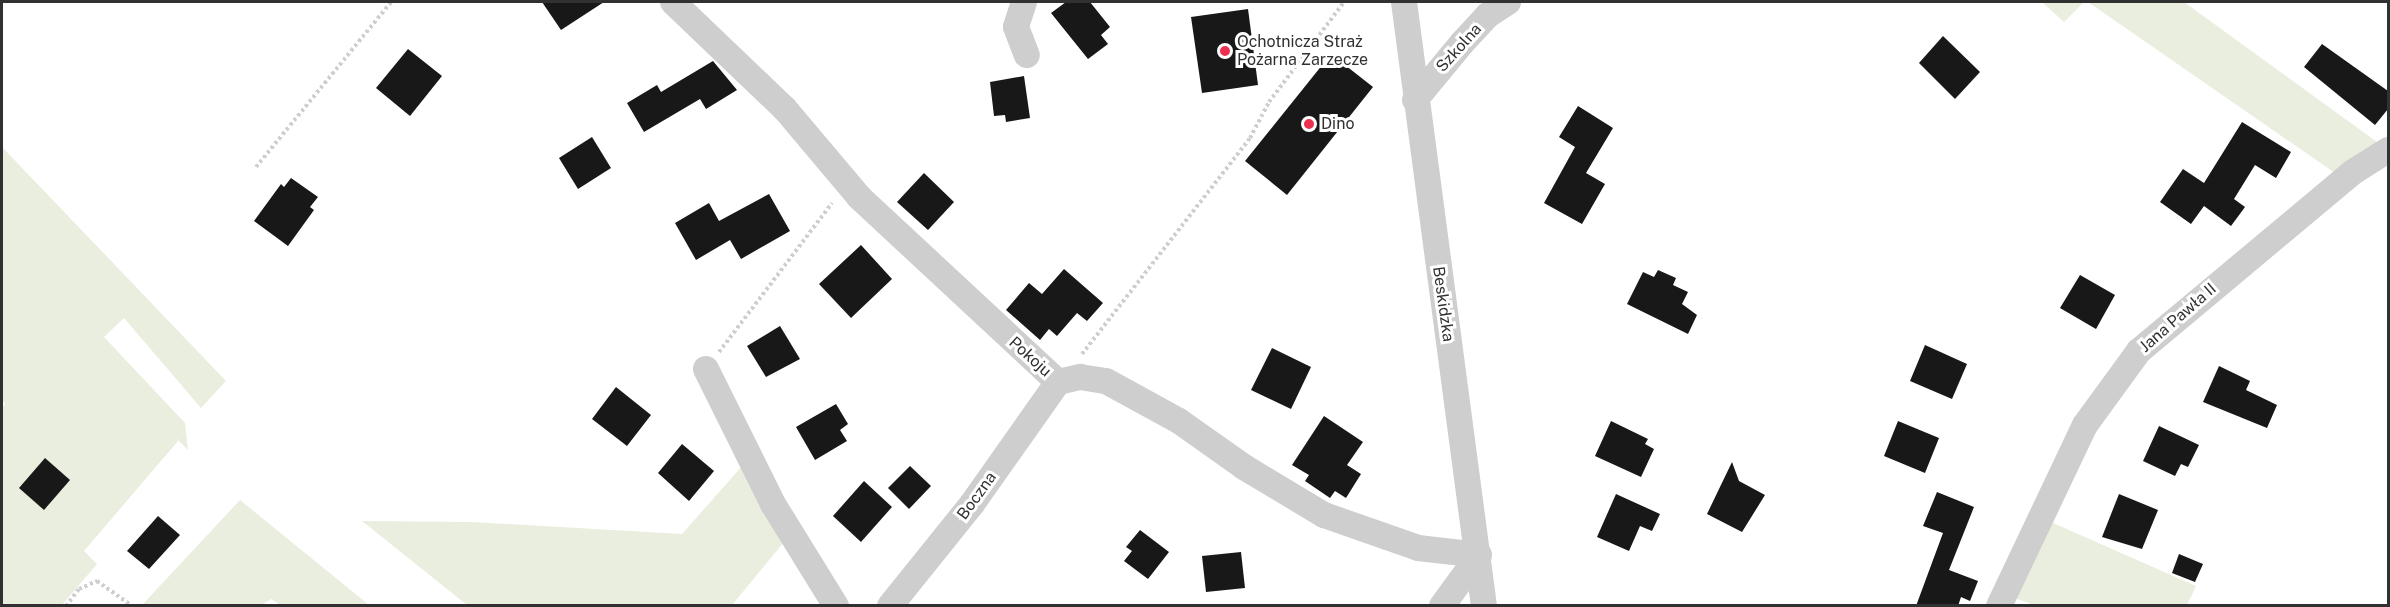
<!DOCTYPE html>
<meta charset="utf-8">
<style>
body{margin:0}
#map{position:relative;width:2390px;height:607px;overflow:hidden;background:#fff;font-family:"Public Sans",sans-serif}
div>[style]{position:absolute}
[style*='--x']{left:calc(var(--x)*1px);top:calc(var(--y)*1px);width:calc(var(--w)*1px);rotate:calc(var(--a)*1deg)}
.green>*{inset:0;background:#e9eedf}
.building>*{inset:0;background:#181818}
.path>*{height:4px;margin-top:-2px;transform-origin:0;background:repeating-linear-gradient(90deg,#cecece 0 3px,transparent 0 6px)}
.minor>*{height:26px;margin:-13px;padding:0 13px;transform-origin:13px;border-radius:13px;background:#cecece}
.dots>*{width:16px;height:16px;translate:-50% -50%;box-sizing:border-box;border:3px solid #fff;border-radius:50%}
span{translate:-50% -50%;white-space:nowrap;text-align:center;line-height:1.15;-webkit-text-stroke:6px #fff;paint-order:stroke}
.poi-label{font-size:16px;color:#313131}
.left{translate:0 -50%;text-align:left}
.street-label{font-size:16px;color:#313131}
.frame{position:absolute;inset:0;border:3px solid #313131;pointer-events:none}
</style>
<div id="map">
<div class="green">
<i style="clip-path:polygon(2042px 2px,2084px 2px,2064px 22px)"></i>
<i style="clip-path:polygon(2088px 2px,2184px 2px,2377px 142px,2335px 173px)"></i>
<i style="clip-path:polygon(2px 147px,226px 381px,201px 408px,124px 318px,104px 337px,185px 423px,188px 450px,175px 437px,178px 441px,84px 551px,97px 564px,62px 605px,2px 605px,2px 408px,5px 404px,2px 400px)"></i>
<i style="clip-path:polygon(743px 465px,784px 542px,732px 605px,467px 605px,362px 521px,471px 522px,682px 534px)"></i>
<i style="clip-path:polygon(240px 500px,369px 605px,280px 605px,271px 599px,262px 605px,142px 605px)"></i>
<i style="clip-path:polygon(2044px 519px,2196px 586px,2187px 605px,2037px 606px,2012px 597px)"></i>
</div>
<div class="building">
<i style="clip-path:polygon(542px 2px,604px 2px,561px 30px)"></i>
<i style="clip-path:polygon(1066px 2px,1090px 2px,1110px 27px,1101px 35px,1108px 44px,1088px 59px,1051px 13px)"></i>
<i style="clip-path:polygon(1248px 9px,1258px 85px,1202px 93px,1191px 17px)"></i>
<i style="clip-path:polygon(1943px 36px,1980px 72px,1955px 99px,1919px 63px)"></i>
<i style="clip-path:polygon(2322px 44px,2388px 91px,2388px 109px,2375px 125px,2304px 67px)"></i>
<i style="clip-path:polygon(408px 49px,442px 76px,410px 116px,376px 88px)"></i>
<i style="clip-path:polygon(1331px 54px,1373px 87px,1287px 195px,1245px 161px)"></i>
<i style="clip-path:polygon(713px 61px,737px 90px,706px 109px,700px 99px,644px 132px,627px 103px,657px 85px,661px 92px)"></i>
<i style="clip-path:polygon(1024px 76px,1030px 118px,1006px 122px,1005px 115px,994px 116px,990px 82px)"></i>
<i style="clip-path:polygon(1578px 106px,1613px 128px,1586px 173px,1605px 184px,1582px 224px,1544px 203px,1575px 147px,1559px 137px)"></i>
<i style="clip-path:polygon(2242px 122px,2291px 152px,2276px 178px,2255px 165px,2234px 199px,2245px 207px,2231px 226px,2204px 206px,2191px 224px,2160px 202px,2183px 169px,2204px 183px)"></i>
<i style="clip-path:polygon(592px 137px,611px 168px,578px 189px,559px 158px)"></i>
<i style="clip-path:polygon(924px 173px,954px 202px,928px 230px,897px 202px)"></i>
<i style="clip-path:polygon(291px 178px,318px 197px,310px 207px,314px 210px,288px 246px,254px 221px,281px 184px,284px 187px)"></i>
<i style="clip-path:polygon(769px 194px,790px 231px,741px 259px,730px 240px,696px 260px,675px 223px,709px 203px,719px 221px)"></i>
<i style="clip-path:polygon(861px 245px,892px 279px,851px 318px,819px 284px)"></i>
<i style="clip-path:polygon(1064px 269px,1103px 303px,1087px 321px,1077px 313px,1057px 336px,1049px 329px,1040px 340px,1006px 310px,1029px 283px,1042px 294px)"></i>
<i style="clip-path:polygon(1658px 270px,1676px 278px,1673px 285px,1688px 292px,1682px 304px,1697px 315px,1688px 334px,1627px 304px,1643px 272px,1654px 277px)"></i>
<i style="clip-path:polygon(2080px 275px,2115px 295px,2096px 329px,2060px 308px)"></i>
<i style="clip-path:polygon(780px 326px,800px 359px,766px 377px,747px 346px)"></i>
<i style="clip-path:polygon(1925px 345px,1967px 364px,1952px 399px,1910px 381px)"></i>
<i style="clip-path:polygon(1272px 348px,1311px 367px,1291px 409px,1251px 390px)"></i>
<i style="clip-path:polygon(2219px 366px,2250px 381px,2246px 390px,2277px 405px,2267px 428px,2203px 402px)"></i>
<i style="clip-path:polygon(616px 387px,651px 415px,627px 446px,592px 419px)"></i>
<i style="clip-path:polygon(836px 404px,848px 424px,840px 430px,847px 441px,815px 460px,796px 427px)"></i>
<i style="clip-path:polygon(1324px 416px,1363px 442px,1347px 465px,1361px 474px,1346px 498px,1335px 491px,1330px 498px,1305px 481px,1309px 475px,1292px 465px)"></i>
<i style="clip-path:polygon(1611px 421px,1648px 439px,1645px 444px,1654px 449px,1641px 477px,1595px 456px)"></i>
<i style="clip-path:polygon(1898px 421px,1939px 438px,1925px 473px,1884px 456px)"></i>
<i style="clip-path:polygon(2159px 426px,2199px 445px,2188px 467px,2181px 464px,2175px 476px,2143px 461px)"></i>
<i style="clip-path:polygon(682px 444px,714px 471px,689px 501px,658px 473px)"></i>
<i style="clip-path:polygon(45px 458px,70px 480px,44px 510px,19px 488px)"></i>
<i style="clip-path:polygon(1732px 462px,1739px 481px,1765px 495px,1742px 532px,1707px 514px)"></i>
<i style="clip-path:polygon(910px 466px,931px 486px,909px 509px,888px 488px)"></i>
<i style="clip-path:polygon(864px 481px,892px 507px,861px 542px,833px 516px)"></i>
<i style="clip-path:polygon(1937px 492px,1974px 507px,1949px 570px,1978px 581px,1970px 601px,1961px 597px,1958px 606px,1916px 606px,1943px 533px,1923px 526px)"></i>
<i style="clip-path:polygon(1616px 494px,1660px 514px,1652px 531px,1640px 526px,1629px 551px,1597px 537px)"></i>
<i style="clip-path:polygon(2119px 494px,2158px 510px,2142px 549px,2102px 537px)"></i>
<i style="clip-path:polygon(158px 516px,180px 535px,149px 569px,127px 551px)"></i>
<i style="clip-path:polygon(1140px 530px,1169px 552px,1148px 579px,1124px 561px,1132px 551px,1126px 547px)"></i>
<i style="clip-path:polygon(1241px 552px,1245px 588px,1206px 592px,1202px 556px)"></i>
<i style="clip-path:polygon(2179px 554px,2203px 564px,2195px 582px,2172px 573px)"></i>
</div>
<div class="path">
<i style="--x:256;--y:167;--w:213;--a:-50.7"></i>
<i style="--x:719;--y:352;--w:187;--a:-52.8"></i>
<i style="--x:1082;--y:354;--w:274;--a:-52.1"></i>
<i style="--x:1250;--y:138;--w:41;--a:-62.2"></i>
<i style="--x:1269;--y:102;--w:125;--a:-53.1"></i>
<i style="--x:66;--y:606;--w:21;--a:-53"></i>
<i style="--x:79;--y:589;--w:20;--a:-24"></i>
<i style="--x:97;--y:581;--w:43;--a:35.5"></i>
</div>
<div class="minor">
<i style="--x:673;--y:2;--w:155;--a:43.7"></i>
<i style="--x:785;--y:109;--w:115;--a:49.9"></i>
<i style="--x:859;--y:197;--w:272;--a:42.9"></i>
<i style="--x:1058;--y:382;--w:23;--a:-13"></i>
<i style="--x:1080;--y:377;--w:26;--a:9"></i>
<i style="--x:1106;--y:381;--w:83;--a:28.7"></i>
<i style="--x:1179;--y:421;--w:80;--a:35.3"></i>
<i style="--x:1244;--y:467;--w:93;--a:31"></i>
<i style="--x:1324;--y:515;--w:100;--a:19.3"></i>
<i style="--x:1418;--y:548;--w:61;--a:6.5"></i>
<i style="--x:1024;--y:2;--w:26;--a:108"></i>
<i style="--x:1016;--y:27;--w:30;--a:69"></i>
<i style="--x:1404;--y:2;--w:609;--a:82.46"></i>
<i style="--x:1415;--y:100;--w:74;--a:-50.5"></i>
<i style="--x:1462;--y:43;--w:38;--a:-47"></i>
<i style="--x:1488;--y:15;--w:24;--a:-33"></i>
<i style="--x:706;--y:369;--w:151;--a:63.6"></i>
<i style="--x:773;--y:504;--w:120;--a:58.3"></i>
<i style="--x:890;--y:606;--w:131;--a:-51.2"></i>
<i style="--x:972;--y:504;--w:149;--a:-54.8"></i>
<i style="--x:1442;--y:606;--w:63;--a:-54"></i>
<i style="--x:1999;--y:606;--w:200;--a:-64.6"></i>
<i style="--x:2085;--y:425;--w:92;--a:-53.9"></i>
<i style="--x:2139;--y:351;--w:279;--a:-39.9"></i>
<i style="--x:2353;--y:172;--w:41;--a:-32.2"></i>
</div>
<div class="dots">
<i style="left:1225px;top:51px;background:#ec304f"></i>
<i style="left:1309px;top:124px;background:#ec304f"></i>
</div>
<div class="poi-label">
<span class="left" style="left:1237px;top:51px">Ochotnicza Straż<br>Pożarna Zarzecze</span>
<span class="left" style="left:1321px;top:124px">Dino</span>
</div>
<div class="street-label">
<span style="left:1459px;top:48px;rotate:-48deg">Szkolna</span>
<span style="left:1443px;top:304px;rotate:82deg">Beskidzka</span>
<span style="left:2178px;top:318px;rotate:-41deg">Jana Pawła II</span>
<span style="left:1030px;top:357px;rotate:42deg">Pokoju</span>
<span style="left:977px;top:496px;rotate:-54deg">Boczna</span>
</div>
<div class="frame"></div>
</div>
